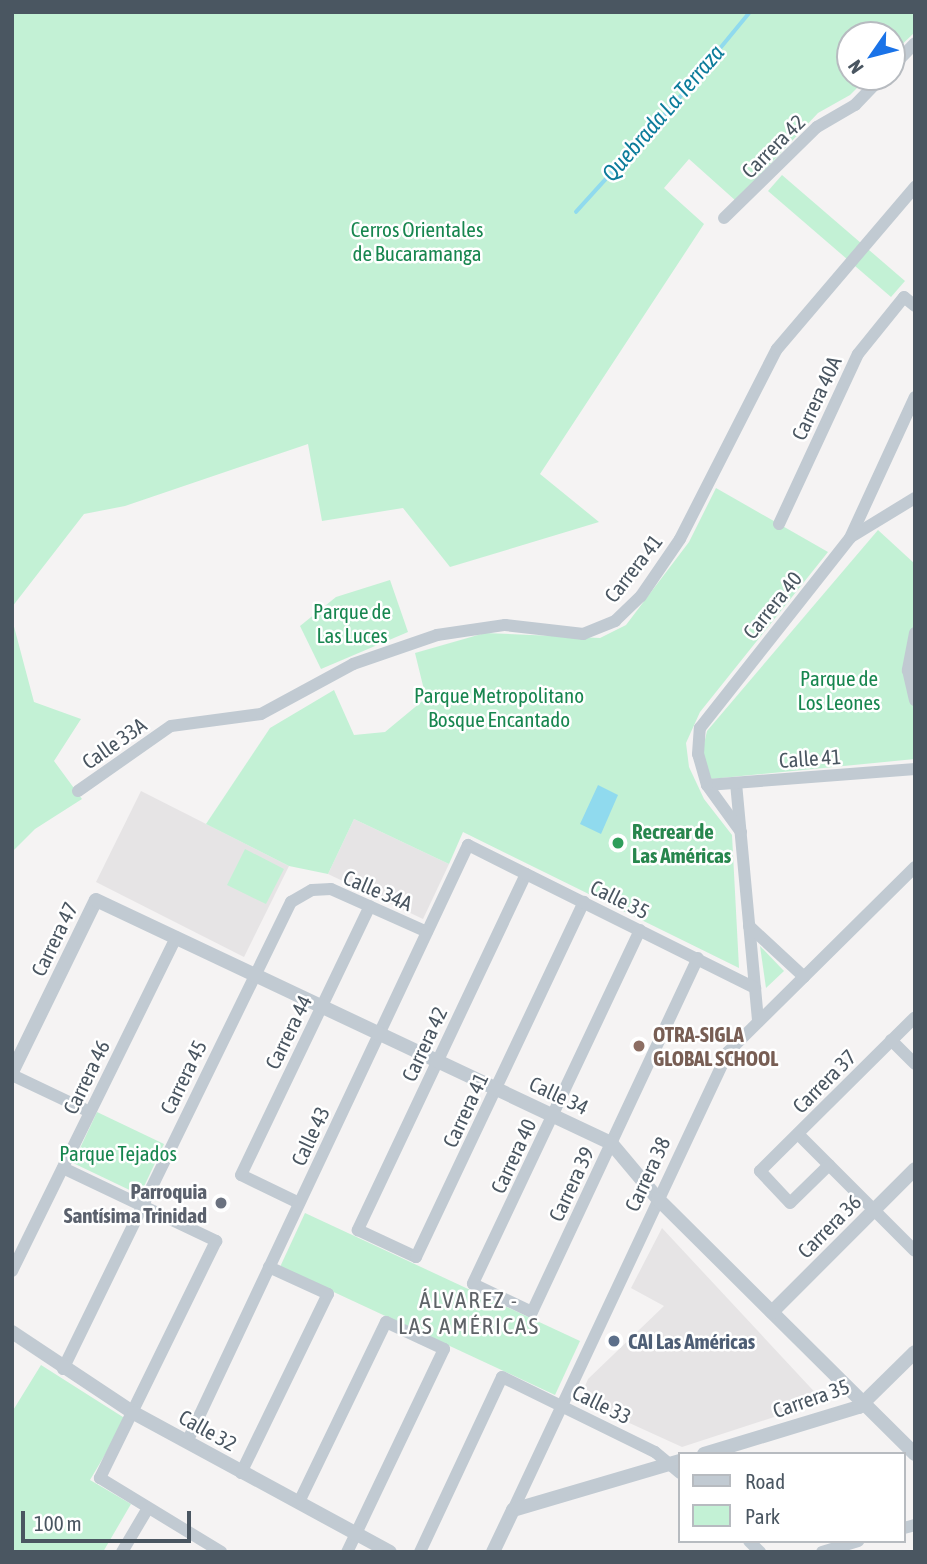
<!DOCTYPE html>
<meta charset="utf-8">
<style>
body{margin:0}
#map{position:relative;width:927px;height:1564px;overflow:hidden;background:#f5f3f3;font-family:"Asap Condensed",sans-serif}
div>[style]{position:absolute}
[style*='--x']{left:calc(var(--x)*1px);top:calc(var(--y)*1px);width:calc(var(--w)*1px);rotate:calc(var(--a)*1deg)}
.education>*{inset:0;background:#e6e4e5}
.green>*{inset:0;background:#c3f1d5}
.water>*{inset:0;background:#90daee}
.stream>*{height:3.5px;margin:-1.75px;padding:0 1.75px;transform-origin:1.75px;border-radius:1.75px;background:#90daee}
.minor>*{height:12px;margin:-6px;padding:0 6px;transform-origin:6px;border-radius:6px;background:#c1cad2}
.tertiary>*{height:14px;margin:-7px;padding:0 7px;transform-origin:7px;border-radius:7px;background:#c1cad2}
.dots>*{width:19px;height:19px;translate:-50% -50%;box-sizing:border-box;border:4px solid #fff;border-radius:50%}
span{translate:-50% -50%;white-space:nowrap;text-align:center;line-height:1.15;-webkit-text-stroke:5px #fff;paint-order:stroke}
.street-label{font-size:21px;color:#4a5661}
.park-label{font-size:21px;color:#17864f}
.leisure-label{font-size:21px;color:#27864d;font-weight:700}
.left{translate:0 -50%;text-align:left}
.education-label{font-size:21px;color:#785e54;font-weight:700}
.worship-label{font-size:21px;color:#5b616d;font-weight:700}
.right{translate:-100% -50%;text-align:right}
.service-label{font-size:21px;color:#4e5e75;font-weight:700}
.water-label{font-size:23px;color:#0c7c9b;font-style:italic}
.neighbourhood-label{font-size:23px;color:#5f6368;letter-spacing:2px}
.frame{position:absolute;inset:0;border:14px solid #4a5661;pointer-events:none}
.legend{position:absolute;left:678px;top:1452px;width:228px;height:91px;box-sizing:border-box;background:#fff;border:2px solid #b7bbc0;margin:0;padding:9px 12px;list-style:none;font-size:21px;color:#4a5661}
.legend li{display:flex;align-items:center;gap:14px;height:35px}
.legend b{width:35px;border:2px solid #b7bbc0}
.north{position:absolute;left:836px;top:21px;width:70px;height:70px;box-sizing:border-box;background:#fff;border:2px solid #b7bbc0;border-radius:50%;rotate:235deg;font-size:19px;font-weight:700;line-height:28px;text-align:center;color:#4a5661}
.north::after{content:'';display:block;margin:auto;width:24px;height:32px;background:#1a73e8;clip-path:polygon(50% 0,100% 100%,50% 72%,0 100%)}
.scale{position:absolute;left:21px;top:1511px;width:170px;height:32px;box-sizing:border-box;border:4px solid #4a5661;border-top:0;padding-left:9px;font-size:21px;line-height:24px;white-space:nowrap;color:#4a5661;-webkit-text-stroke:5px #fff;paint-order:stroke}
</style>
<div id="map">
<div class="education">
<i style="clip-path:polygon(141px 791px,289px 866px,244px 957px,96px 882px)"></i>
<i style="clip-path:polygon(354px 819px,449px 864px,423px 919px,328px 874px)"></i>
<i style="clip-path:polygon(662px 1228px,823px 1401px,682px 1447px,579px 1400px,588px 1379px,664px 1306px,631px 1288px)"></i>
</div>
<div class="green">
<i style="clip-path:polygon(12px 12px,915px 12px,915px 32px,892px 54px,892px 35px,850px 35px,850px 77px,868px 77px,850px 95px,818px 113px,736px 201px,689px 159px,664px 188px,704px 224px,540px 474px,599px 522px,450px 567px,403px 508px,322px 521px,308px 444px,125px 506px,84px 514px,12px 607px)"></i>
<i style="clip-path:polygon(782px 175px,905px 281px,891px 297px,768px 191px)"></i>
<i style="clip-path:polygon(716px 488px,828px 552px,700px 712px,686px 743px,689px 767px,704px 799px,732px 835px,739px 968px,463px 832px,449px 864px,354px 819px,328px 874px,289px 866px,206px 824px,270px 728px,334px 690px,354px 735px,385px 732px,426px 698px,415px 653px,485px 633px,600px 638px,626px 625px,689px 542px)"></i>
<i style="clip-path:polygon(878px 530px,915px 564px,915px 759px,711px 779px,702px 753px,707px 731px)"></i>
<i style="clip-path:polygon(390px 580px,408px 632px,321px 669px,300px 626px,336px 597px)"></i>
<i style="clip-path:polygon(12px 619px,34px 702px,81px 719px,54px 761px,82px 799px,35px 829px,12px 852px)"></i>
<i style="clip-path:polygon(245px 849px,284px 869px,266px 904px,227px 885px)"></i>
<i style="clip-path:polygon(760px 946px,784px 971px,766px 988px)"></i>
<i style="clip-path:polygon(97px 1112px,164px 1144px,140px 1195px,73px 1163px)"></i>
<i style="clip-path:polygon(305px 1213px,580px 1341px,555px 1395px,280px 1267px)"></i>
<i style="clip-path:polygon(41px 1365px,126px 1419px,90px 1480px,131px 1504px,103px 1552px,12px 1552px,12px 1412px)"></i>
</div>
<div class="water">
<i style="clip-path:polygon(598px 785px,618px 795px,601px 834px,580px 824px)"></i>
</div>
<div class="stream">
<i style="--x:576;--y:212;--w:147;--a:-47.8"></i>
<i style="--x:675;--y:103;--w:118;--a:-50.5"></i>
</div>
<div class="minor">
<i style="--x:892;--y:67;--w:33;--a:-46"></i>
<i style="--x:724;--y:218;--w:130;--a:-44.4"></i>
<i style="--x:817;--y:127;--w:44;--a:-30.1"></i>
<i style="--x:855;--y:105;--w:39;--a:-46"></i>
<i style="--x:779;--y:524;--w:187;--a:-65.1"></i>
<i style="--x:858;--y:354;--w:73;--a:-51.1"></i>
<i style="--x:904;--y:297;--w:14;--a:39"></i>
<i style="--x:851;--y:537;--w:75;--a:-31.4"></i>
<i style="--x:915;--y:633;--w:38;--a:101"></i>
<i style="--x:908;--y:670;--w:31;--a:77"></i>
<i style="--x:736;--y:783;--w:240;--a:84.7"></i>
<i style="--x:707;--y:785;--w:209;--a:-4.4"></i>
<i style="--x:78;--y:791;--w:113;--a:-35"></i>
<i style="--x:171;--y:726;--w:91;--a:-7.6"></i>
<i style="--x:261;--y:714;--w:105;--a:-28.5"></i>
<i style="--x:353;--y:664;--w:89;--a:-19"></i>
<i style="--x:437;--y:635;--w:69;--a:-8.4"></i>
<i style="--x:505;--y:625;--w:79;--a:6.6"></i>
<i style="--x:583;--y:634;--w:35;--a:-22"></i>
<i style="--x:615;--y:621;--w:36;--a:-44"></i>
<i style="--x:641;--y:596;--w:69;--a:-55.6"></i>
<i style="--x:680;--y:539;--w:213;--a:-63"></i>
<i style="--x:777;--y:349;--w:213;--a:-49.6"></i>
<i style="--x:741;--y:832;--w:58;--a:-125.9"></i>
<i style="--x:707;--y:785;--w:32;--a:-106"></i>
<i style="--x:698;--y:754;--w:26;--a:-86"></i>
<i style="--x:700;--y:728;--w:242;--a:-51.7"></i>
<i style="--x:850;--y:538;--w:155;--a:-65.3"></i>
<i style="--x:526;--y:874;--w:394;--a:115.3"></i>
<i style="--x:358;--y:1230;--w:64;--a:25"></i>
<i style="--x:416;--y:1257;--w:393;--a:-64.7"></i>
<i style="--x:749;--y:926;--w:75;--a:42.8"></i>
<i style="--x:640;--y:930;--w:391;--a:115.3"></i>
<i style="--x:473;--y:1284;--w:65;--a:25.4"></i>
<i style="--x:532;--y:1312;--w:391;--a:-64.9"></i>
<i style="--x:891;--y:1040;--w:34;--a:45"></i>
<i style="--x:12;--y:1075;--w:86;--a:25.4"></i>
<i style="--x:798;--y:1134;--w:165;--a:45"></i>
<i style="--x:829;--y:1165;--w:54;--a:135.7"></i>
<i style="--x:790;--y:1203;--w:44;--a:-133.2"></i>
<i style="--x:760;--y:1171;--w:218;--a:-44.8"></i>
<i style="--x:63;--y:1168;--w:170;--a:25.5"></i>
<i style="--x:216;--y:1241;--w:264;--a:116.1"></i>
<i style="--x:100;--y:1478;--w:142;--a:31.4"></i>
<i style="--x:299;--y:1203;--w:64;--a:-154.2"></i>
<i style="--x:241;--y:1175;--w:298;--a:-64.4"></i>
<i style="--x:12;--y:1271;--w:372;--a:-63.8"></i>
<i style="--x:63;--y:1369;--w:520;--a:-63.98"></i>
<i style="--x:291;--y:902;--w:24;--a:-30"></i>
<i style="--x:312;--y:890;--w:19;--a:-3"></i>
<i style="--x:331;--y:889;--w:105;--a:24.1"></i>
<i style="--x:187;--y:1442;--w:660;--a:-64.79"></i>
<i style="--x:468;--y:845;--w:321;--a:26.5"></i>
<i style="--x:241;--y:1473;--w:199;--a:-64.1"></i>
<i style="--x:328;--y:1294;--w:65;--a:-155.4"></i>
<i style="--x:299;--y:1502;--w:200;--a:-64.2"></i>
<i style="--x:386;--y:1322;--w:64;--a:25"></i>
<i style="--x:444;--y:1349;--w:225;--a:115.5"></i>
<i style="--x:513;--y:1510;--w:506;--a:-64.85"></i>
<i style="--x:728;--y:1052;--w:263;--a:-44.7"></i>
<i style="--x:904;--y:1528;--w:11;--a:-15"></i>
<i style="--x:749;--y:1541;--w:16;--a:45"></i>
<i style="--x:122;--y:1552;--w:51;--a:-59.4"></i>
<i style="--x:420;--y:1552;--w:193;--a:-64.9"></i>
<i style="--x:502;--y:1377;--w:170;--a:26.1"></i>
<i style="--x:655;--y:1452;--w:33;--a:40"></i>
<i style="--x:822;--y:1552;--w:38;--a:-17"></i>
</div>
<div class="tertiary">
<i style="--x:12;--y:1072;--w:191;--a:-64"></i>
<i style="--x:96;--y:900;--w:569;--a:25.26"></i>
<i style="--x:611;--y:1143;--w:73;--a:50"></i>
<i style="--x:658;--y:1199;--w:362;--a:44.8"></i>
<i style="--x:772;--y:1312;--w:202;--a:-45"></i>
<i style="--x:12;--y:1332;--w:146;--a:33.6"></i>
<i style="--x:134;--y:1413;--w:291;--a:28.5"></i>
<i style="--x:704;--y:1454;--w:162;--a:-16.9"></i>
<i style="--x:859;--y:1407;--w:78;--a:-44.5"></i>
<i style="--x:493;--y:1552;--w:47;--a:-64.5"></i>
<i style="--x:513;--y:1510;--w:174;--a:-16.4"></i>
</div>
<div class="dots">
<i style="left:618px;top:843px;background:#2e9e5b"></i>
<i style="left:639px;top:1046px;background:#8d6e63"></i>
<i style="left:221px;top:1203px;background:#6b7280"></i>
<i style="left:614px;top:1341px;background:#5c6f8a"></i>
</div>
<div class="street-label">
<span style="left:773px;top:146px;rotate:-45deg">Carrera 42</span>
<span style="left:816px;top:398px;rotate:-65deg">Carrera 40A</span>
<span style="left:633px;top:568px;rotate:-52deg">Carrera 41</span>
<span style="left:772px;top:605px;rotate:-51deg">Carrera 40</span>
<span style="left:114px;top:743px;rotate:-35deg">Calle 33A</span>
<span style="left:810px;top:758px;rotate:-4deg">Calle 41</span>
<span style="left:378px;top:890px;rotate:23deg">Calle 34A</span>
<span style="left:620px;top:899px;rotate:26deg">Calle 35</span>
<span style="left:54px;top:939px;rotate:-64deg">Carrera 47</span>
<span style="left:288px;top:1032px;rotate:-64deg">Carrera 44</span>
<span style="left:424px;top:1044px;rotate:-65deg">Carrera 42</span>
<span style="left:86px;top:1077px;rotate:-64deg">Carrera 46</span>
<span style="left:183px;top:1077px;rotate:-64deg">Carrera 45</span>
<span style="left:824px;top:1081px;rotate:-45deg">Carrera 37</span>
<span style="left:559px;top:1095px;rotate:25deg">Calle 34</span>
<span style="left:465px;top:1110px;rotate:-65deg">Carrera 41</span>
<span style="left:310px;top:1136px;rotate:-65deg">Calle 43</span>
<span style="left:513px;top:1156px;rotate:-65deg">Carrera 40</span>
<span style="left:647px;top:1174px;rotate:-65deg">Carrera 38</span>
<span style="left:571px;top:1184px;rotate:-65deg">Carrera 39</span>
<span style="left:829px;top:1226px;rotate:-45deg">Carrera 36</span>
<span style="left:811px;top:1398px;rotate:-19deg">Carrera 35</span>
<span style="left:602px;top:1404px;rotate:26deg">Calle 33</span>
<span style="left:208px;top:1430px;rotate:29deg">Calle 32</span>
</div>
<div class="park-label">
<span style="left:417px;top:241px">Cerros Orientales<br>de Bucaramanga</span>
<span style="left:352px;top:623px">Parque de<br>Las Luces</span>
<span style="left:839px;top:690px">Parque de<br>Los Leones</span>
<span style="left:499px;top:707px">Parque Metropolitano<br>Bosque Encantado</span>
<span style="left:118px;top:1153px">Parque Tejados</span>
</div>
<div class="leisure-label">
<span class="left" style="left:632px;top:843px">Recrear de<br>Las Américas</span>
</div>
<div class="education-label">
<span class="left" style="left:653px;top:1046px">OTRA-SIGLA<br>GLOBAL SCHOOL</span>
</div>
<div class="worship-label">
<span class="right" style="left:207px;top:1203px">Parroquia<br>Santísima Trinidad</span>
</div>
<div class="service-label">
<span class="left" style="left:628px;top:1341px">CAI Las Américas</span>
</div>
<div class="water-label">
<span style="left:663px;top:113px;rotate:-49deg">Quebrada La Terraza</span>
</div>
<div class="neighbourhood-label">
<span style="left:469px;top:1313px">ÁLVAREZ -<br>LAS AMÉRICAS</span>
</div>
<div class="frame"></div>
<ul class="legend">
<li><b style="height:9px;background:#c1cad2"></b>Road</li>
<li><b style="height:19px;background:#c3f1d5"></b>Park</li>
</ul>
<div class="north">N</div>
<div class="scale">100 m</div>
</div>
